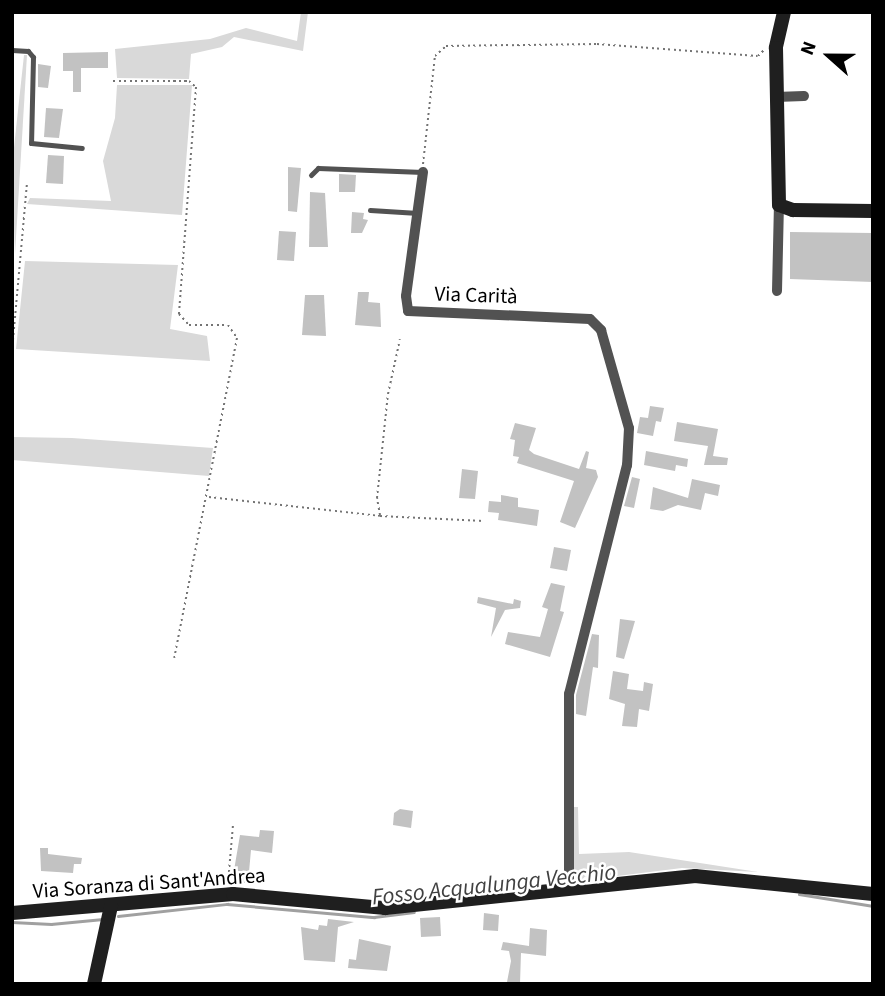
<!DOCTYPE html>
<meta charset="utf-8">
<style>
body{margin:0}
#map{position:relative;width:885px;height:996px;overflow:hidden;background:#fff;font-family:"Source Sans 3",sans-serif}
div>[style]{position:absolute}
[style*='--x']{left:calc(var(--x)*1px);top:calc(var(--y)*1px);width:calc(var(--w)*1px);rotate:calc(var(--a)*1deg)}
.green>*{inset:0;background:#d9d9d9}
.stream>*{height:2.5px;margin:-1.25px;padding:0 1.25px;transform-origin:1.25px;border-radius:1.25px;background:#a0a0a0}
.building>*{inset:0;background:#c2c2c2}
.path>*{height:2px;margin-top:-1px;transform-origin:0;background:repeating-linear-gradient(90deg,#747474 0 2px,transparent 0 5.5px)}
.lane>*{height:5px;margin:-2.5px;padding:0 2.5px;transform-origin:2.5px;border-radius:2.5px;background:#525252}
.street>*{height:10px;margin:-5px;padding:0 5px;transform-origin:5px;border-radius:5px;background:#525252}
.secondary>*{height:14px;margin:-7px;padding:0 7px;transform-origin:7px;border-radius:7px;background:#1f1f1f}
span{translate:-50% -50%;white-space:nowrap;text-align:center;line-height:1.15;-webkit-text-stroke:5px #fff;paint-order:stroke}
.street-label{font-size:21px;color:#000}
.water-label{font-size:23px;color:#414141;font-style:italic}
.frame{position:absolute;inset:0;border:14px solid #000;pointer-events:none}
.north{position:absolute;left:794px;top:21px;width:70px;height:70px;-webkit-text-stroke:5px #fff;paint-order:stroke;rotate:291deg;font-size:19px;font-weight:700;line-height:28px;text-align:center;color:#000}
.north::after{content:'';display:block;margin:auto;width:24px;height:32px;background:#000;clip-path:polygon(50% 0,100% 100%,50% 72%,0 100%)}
</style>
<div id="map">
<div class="green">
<i style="clip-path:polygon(301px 12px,308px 12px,303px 51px,234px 37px,222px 47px,191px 54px,189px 79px,117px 78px,115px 49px,210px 39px,246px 28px,297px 41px)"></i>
<i style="clip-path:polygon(24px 55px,27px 55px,15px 254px,12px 166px)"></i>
<i style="clip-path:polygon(117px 85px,192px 85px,182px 215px,27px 204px,30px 198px,111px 201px,103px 161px,115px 118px)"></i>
<i style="clip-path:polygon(25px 261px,178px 265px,170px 329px,207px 336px,210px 361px,16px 349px)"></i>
<i style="clip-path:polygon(12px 437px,72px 438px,213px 448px,209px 476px,12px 460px)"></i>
<i style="clip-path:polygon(571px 807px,578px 807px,579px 854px,629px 852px,758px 872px,682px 868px,577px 881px,573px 870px)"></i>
</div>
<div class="stream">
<i style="--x:799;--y:894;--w:75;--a:9.2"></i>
<i style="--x:118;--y:916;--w:110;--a:-6.3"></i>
<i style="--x:227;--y:904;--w:148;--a:5.1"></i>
<i style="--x:374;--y:917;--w:40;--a:-7.1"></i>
<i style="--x:12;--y:922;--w:39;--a:3"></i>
<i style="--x:51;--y:924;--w:52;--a:-5.5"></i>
</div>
<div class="building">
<i style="clip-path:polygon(108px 52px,108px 68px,81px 68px,81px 92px,73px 92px,73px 71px,63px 71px,63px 53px)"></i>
<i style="clip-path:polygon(38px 64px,51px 66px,48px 88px,38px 87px)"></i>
<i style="clip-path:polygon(46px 108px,63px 109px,59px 138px,44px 137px)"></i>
<i style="clip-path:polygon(48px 155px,64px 156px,63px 184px,46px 183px)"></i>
<i style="clip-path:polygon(288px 167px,301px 168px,297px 212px,288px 211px)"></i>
<i style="clip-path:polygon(339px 174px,356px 175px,355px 192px,339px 192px)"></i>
<i style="clip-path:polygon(310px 192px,325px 193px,328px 247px,309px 247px)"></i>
<i style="clip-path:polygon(352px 212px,364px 213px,363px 219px,368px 220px,362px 233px,351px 233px)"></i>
<i style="clip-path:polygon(279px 231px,296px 232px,294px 261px,277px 260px)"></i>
<i style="clip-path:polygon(790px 232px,873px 233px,873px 282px,790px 279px)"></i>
<i style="clip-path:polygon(358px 292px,369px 292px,368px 302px,380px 303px,381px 327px,355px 325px)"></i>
<i style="clip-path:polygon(305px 295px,324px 295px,326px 336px,302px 335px)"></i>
<i style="clip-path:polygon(650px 406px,664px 408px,661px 422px,656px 421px,653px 436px,637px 433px,640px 417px,648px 418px)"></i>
<i style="clip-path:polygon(677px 422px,718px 429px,713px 456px,728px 458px,727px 465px,704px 465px,708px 446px,674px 441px)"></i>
<i style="clip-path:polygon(515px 423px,536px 428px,529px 450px,534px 454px,579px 469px,586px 451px,589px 452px,586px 468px,596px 470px,598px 477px,575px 528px,560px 522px,574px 481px,517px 463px,519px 457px,513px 456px,515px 440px,510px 439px)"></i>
<i style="clip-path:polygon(646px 451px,688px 459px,687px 467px,676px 465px,675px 471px,644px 465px)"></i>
<i style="clip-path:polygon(462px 469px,478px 471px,475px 499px,459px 498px)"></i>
<i style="clip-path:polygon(632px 477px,640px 479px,634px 508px,624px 506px)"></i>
<i style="clip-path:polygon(692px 479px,720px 485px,718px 496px,705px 493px,701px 510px,678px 505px,663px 511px,650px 509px,653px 487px,688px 498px)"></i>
<i style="clip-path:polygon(501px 495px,518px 498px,518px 507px,539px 510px,537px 526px,498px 520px,499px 513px,488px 512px,489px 501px,501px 502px)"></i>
<i style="clip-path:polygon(554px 547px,571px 550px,567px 571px,550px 568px)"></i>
<i style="clip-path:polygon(551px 583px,565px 586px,560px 611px,564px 612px,550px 657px,505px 644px,508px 632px,540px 637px,548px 609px,542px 607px)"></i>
<i style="clip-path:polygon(478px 597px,513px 604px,514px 599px,521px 601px,520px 608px,505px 610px,491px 637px,496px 608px,477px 603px)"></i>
<i style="clip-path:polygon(620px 619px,635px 621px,624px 659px,616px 657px)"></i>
<i style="clip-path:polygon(592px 634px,599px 635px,598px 668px,593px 667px,586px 716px,576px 714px,576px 695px)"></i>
<i style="clip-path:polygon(613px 671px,629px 674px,627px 689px,643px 691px,644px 682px,653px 684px,649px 711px,639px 709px,637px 727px,622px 726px,625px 704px,609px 699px)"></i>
<i style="clip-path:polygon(400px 809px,413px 811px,411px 828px,393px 825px,394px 813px)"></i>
<i style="clip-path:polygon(260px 830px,274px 831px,272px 853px,251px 850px,248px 883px,232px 882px,240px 835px,259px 837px)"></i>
<i style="clip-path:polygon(40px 848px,48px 848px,48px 854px,82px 858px,81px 864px,74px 864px,73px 873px,41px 871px)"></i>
<i style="clip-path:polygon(484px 913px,499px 915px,498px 931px,483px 930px)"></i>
<i style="clip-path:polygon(440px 917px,441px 936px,421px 937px,420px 918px)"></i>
<i style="clip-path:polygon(328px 919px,354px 922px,338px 927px,335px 962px,304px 960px,301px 927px,318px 930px,319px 925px,327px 926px)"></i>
<i style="clip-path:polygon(530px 928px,547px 930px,546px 956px,521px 953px,520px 984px,507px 982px,511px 961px,509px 951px,501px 950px,503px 942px,529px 946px)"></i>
<i style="clip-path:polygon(359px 939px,391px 946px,387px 971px,348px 968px,349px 959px,356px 960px)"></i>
</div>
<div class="path">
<i style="--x:113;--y:81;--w:76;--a:0"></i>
<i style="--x:189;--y:81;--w:9;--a:41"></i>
<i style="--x:196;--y:87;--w:228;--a:94.3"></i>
<i style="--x:179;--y:314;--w:15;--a:48"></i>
<i style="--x:189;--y:325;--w:39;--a:0"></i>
<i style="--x:228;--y:325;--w:16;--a:55"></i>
<i style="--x:237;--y:338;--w:326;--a:101.1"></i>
<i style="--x:423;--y:164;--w:109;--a:-83.7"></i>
<i style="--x:435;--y:56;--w:15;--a:-42"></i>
<i style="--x:446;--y:46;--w:151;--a:-0.8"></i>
<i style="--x:597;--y:44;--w:161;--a:4.3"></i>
<i style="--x:758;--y:56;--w:10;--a:-45"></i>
<i style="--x:12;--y:351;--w:169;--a:-84.9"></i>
<i style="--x:209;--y:497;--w:172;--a:6.3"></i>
<i style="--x:380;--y:516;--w:104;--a:2.8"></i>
<i style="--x:380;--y:515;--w:17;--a:-100"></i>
<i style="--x:377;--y:498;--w:105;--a:-84"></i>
<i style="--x:388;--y:394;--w:56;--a:-77.7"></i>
<i style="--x:228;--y:883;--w:58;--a:-85.1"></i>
</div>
<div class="lane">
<i style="--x:12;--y:50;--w:16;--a:4"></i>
<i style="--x:28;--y:51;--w:8;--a:50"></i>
<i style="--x:33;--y:57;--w:86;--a:91.3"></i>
<i style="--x:31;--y:143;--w:51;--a:5.6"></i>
<i style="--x:311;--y:175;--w:10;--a:-45"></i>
<i style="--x:318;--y:168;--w:105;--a:2.2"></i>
<i style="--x:370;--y:210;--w:48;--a:3.6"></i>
</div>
<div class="street">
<i style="--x:776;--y:97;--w:28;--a:-2"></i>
<i style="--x:423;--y:172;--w:125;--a:97.8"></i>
<i style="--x:406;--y:296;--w:15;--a:82"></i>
<i style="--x:408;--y:311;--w:182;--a:2.5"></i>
<i style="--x:590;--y:319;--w:16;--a:45"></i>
<i style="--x:601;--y:330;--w:102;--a:74.1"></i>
<i style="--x:629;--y:428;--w:37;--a:93"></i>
<i style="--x:627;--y:465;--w:236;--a:104.2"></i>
<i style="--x:569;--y:694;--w:193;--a:90"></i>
<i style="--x:777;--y:291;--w:86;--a:-88.7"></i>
</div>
<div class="secondary">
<i style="--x:784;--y:12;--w:37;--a:103"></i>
<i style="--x:776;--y:48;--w:157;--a:88.9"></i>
<i style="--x:779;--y:205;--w:15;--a:20"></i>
<i style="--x:793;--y:210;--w:80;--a:0.7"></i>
<i style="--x:12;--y:913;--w:222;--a:-4.9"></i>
<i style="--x:233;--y:894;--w:153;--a:5.3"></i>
<i style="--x:385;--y:908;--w:312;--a:-5.9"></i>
<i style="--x:695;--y:876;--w:179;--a:5.8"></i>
<i style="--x:94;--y:984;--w:80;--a:-77.7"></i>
</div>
<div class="street-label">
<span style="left:476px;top:295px;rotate:2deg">Via Carità</span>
<span style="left:149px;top:883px;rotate:-4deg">Via Soranza di Sant'Andrea</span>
</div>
<div class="water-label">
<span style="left:494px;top:885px;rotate:-6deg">Fosso Acqualunga Vecchio</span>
</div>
<div class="frame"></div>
<div class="north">N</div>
</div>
